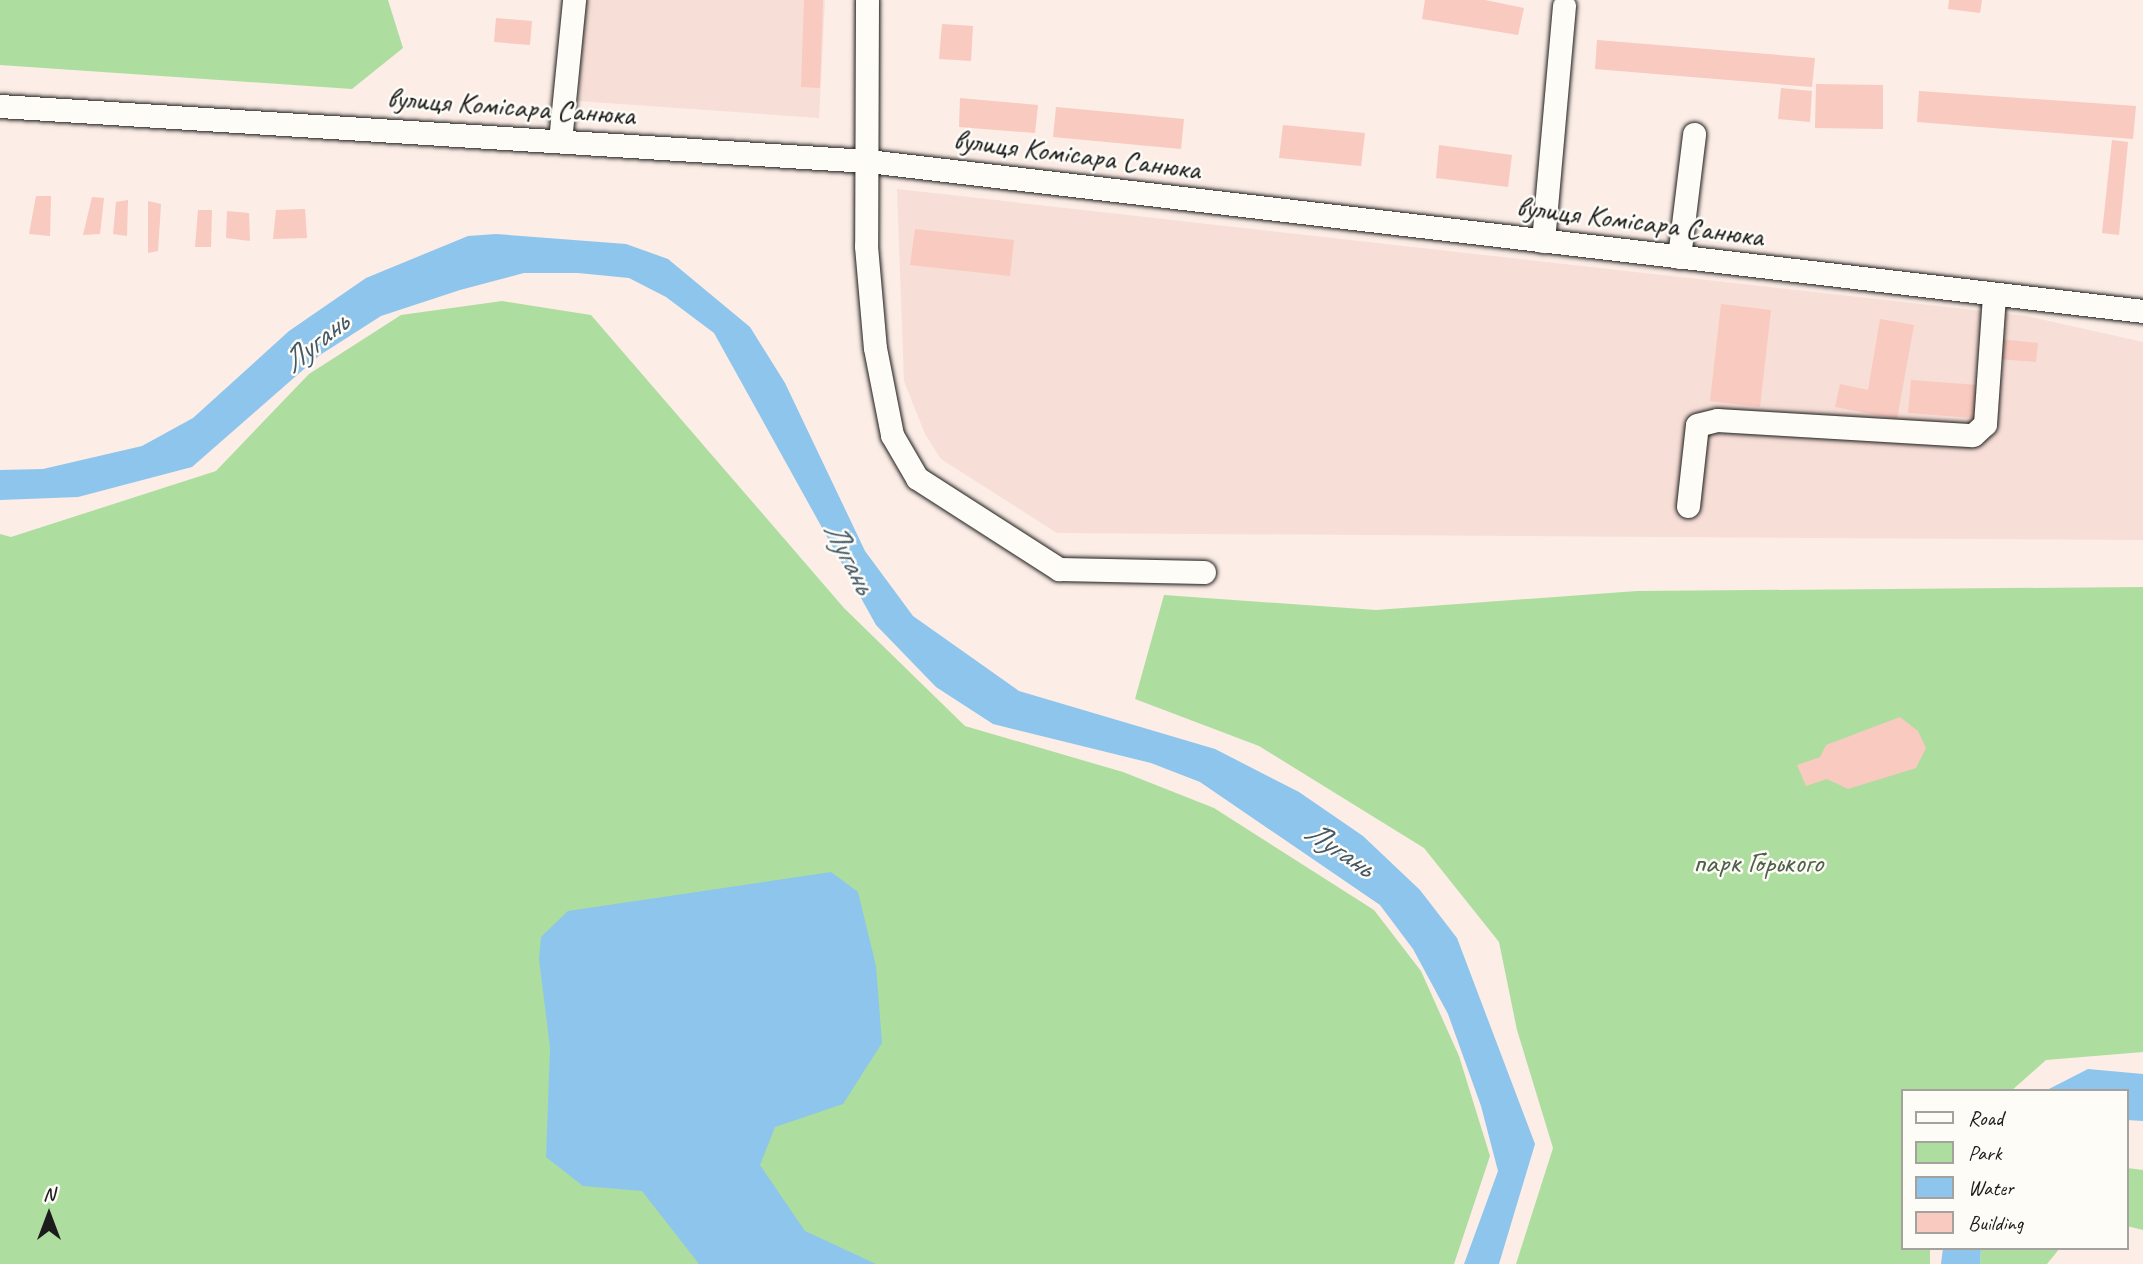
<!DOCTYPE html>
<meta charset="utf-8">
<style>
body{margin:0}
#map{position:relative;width:2143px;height:1264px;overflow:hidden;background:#fcede6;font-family:Caveat,sans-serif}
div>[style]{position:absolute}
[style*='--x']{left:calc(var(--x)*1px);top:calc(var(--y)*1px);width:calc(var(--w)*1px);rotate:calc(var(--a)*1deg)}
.built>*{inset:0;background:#f7ded6}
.green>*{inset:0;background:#adde9f}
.water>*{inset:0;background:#8dc5ec}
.building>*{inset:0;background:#f9cabf}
.roads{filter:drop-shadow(0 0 2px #1c1c1c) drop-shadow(0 0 2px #1c1c1c)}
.minor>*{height:23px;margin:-11.5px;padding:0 11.5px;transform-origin:11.5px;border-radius:11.5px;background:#fdfcf7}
span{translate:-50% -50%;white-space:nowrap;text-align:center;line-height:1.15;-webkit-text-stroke:5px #fdfcf7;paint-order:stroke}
.street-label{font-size:30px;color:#1c1c1c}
.park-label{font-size:30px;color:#4f604a}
.water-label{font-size:32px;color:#445765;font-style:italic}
.legend{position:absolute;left:1901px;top:1089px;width:228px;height:161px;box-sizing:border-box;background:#fdfcf7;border:2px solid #a3a29f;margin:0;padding:9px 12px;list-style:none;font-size:21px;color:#1c1c1c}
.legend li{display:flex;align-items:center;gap:14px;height:35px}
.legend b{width:35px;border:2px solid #a3a29f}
.north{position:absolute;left:14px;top:1180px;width:70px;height:70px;-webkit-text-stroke:5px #fdfcf7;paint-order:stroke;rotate:0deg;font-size:19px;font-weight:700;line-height:28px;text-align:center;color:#1c1c1c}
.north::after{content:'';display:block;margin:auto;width:24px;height:32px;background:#1c1c1c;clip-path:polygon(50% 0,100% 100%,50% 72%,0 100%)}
</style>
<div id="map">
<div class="built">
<i style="clip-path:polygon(585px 0,825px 0,819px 118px,578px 101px)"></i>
<i style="clip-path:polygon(897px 189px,2026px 316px,2143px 342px,2143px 540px,1057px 533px,941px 459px,925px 434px,904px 381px)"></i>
</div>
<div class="green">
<i style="clip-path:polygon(0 0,388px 0,403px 48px,352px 89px,0 65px)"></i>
<i style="clip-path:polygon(502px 301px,591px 315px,844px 608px,965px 726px,1123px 772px,1214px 808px,1374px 910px,1421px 971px,1459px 1056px,1490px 1156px,1454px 1264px,0 1264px,0 534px,11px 537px,216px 471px,309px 374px,401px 315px)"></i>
<i style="clip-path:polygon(2143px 587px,2143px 1052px,2046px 1060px,2011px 1091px,1903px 1091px,1903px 1248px,1930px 1248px,1930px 1264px,1516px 1264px,1553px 1148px,1517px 1030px,1499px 942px,1424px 848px,1259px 746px,1135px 699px,1164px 595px,1376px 610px,1637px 591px)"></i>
<i style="clip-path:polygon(2127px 1168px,2143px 1170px,2143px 1230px,2127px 1226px)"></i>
<i style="clip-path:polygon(1981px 1248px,2060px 1248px,2047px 1264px,1980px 1264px)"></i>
</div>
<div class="water">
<i style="clip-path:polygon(496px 234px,626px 244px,668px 259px,750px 327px,785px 383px,865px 551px,913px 616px,1019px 691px,1215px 749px,1299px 792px,1363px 836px,1420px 890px,1457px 938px,1535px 1144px,1499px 1264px,1464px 1264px,1498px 1171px,1481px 1106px,1448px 1014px,1413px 949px,1380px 905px,1200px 782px,1151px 763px,993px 724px,936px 687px,876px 625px,714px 333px,666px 297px,629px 278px,578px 273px,524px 273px,460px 290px,381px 316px,320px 355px,192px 467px,78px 497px,0 500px,0 470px,43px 469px,142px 446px,193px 418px,289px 331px,366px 278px,468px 236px)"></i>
<i style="clip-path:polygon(831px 872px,858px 892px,876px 966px,882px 1043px,843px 1104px,775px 1127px,760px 1165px,805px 1231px,876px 1264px,699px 1264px,642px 1191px,583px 1186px,546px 1157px,550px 1048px,539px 959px,541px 937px,568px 911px)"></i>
<i style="clip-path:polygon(2088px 1069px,2143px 1074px,2143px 1121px,2127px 1120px,2127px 1091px,2045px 1091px)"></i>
<i style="clip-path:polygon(1943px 1248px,1981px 1248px,1980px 1264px,1941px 1264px)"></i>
</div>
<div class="building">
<i style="clip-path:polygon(804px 0,823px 0,820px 88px,801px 87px)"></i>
<i style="clip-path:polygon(1425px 0,1485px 0,1524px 8px,1518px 35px,1422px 19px)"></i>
<i style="clip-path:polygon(1949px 0,1982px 0,1980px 13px,1948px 9px)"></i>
<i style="clip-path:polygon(496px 18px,532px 21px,530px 45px,494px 42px)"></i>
<i style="clip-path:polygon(942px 24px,973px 26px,971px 61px,939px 59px)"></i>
<i style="clip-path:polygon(1597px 40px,1815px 58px,1812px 87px,1595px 69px)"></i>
<i style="clip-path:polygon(1816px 84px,1883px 85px,1883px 129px,1815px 128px)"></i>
<i style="clip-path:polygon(1781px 88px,1812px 91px,1810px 122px,1778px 119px)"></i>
<i style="clip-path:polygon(1919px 91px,2136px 106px,2133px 139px,1917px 122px)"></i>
<i style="clip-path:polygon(960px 98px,1038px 105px,1035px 133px,959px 127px)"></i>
<i style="clip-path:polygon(1056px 107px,1184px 119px,1181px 149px,1053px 137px)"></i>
<i style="clip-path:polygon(1283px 125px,1365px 133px,1361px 166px,1279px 158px)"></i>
<i style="clip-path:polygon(2112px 140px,2128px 142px,2119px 235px,2102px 233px)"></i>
<i style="clip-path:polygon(1439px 145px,1512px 155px,1508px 187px,1436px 178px)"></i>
<i style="clip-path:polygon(36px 196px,51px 196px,50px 236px,29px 234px)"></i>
<i style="clip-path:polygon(92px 197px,104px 198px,100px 234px,83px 235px)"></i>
<i style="clip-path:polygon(128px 200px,127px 236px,113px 234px,116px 202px)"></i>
<i style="clip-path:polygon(148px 201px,161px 204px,158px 251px,148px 253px)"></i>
<i style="clip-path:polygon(305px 209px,307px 238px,273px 239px,276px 210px)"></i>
<i style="clip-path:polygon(198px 210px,212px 210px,211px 247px,195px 247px)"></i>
<i style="clip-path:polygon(227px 211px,249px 213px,250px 241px,226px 238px)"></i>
<i style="clip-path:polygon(915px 229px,1014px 240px,1010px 276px,910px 265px)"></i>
<i style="clip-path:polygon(1721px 304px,1771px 310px,1760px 407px,1710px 401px)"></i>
<i style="clip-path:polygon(1880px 319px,1914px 325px,1897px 419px,1835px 407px,1840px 384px,1868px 390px)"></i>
<i style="clip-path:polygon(1998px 339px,2038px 343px,2036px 362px,1997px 359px)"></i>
<i style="clip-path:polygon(1911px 380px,1978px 385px,1975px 418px,1908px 413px)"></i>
<i style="clip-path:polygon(1900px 717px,1918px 731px,1926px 748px,1916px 768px,1848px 789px,1827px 779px,1806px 786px,1797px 765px,1820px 757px,1826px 745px)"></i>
</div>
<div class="roads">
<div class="minor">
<i style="--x:867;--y:0;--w:246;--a:90.2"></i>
<i style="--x:866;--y:246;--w:102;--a:85"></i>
<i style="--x:875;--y:348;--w:89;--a:78.9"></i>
<i style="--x:892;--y:435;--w:50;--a:59.8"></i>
<i style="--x:917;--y:478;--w:169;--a:32.7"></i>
<i style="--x:1059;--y:569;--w:145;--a:1.2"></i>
<i style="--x:0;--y:106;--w:870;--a:3.63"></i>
<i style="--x:868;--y:161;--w:1284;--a:6.71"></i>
<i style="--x:560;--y:141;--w:142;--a:-84.3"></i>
<i style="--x:1543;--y:241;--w:236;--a:-84.9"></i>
<i style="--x:1679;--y:257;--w:124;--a:-83"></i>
<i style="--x:1688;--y:506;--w:81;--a:-83.7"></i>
<i style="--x:1697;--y:425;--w:21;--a:-14"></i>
<i style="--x:1717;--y:420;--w:256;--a:3.4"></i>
<i style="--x:1973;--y:435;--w:16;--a:-43"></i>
<i style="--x:1985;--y:424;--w:130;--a:-86"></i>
</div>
</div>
<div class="street-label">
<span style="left:511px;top:106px;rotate:4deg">вулиця Комісара Санюка</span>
<span style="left:1077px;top:154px;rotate:7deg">вулиця Комісара Санюка</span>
<span style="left:1640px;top:221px;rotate:7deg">вулиця Комісара Санюка</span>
</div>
<div class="park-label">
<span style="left:1758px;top:862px">парк Горького</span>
</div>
<div class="water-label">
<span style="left:315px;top:343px;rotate:-39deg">Лугань</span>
<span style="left:849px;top:557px;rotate:63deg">Лугань</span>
<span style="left:1339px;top:849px;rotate:34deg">Лугань</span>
</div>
<ul class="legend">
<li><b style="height:9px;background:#fdfcf7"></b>Road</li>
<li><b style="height:19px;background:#adde9f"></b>Park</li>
<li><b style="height:19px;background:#8dc5ec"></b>Water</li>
<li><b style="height:19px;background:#f9cabf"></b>Building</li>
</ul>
<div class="north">N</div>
</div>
